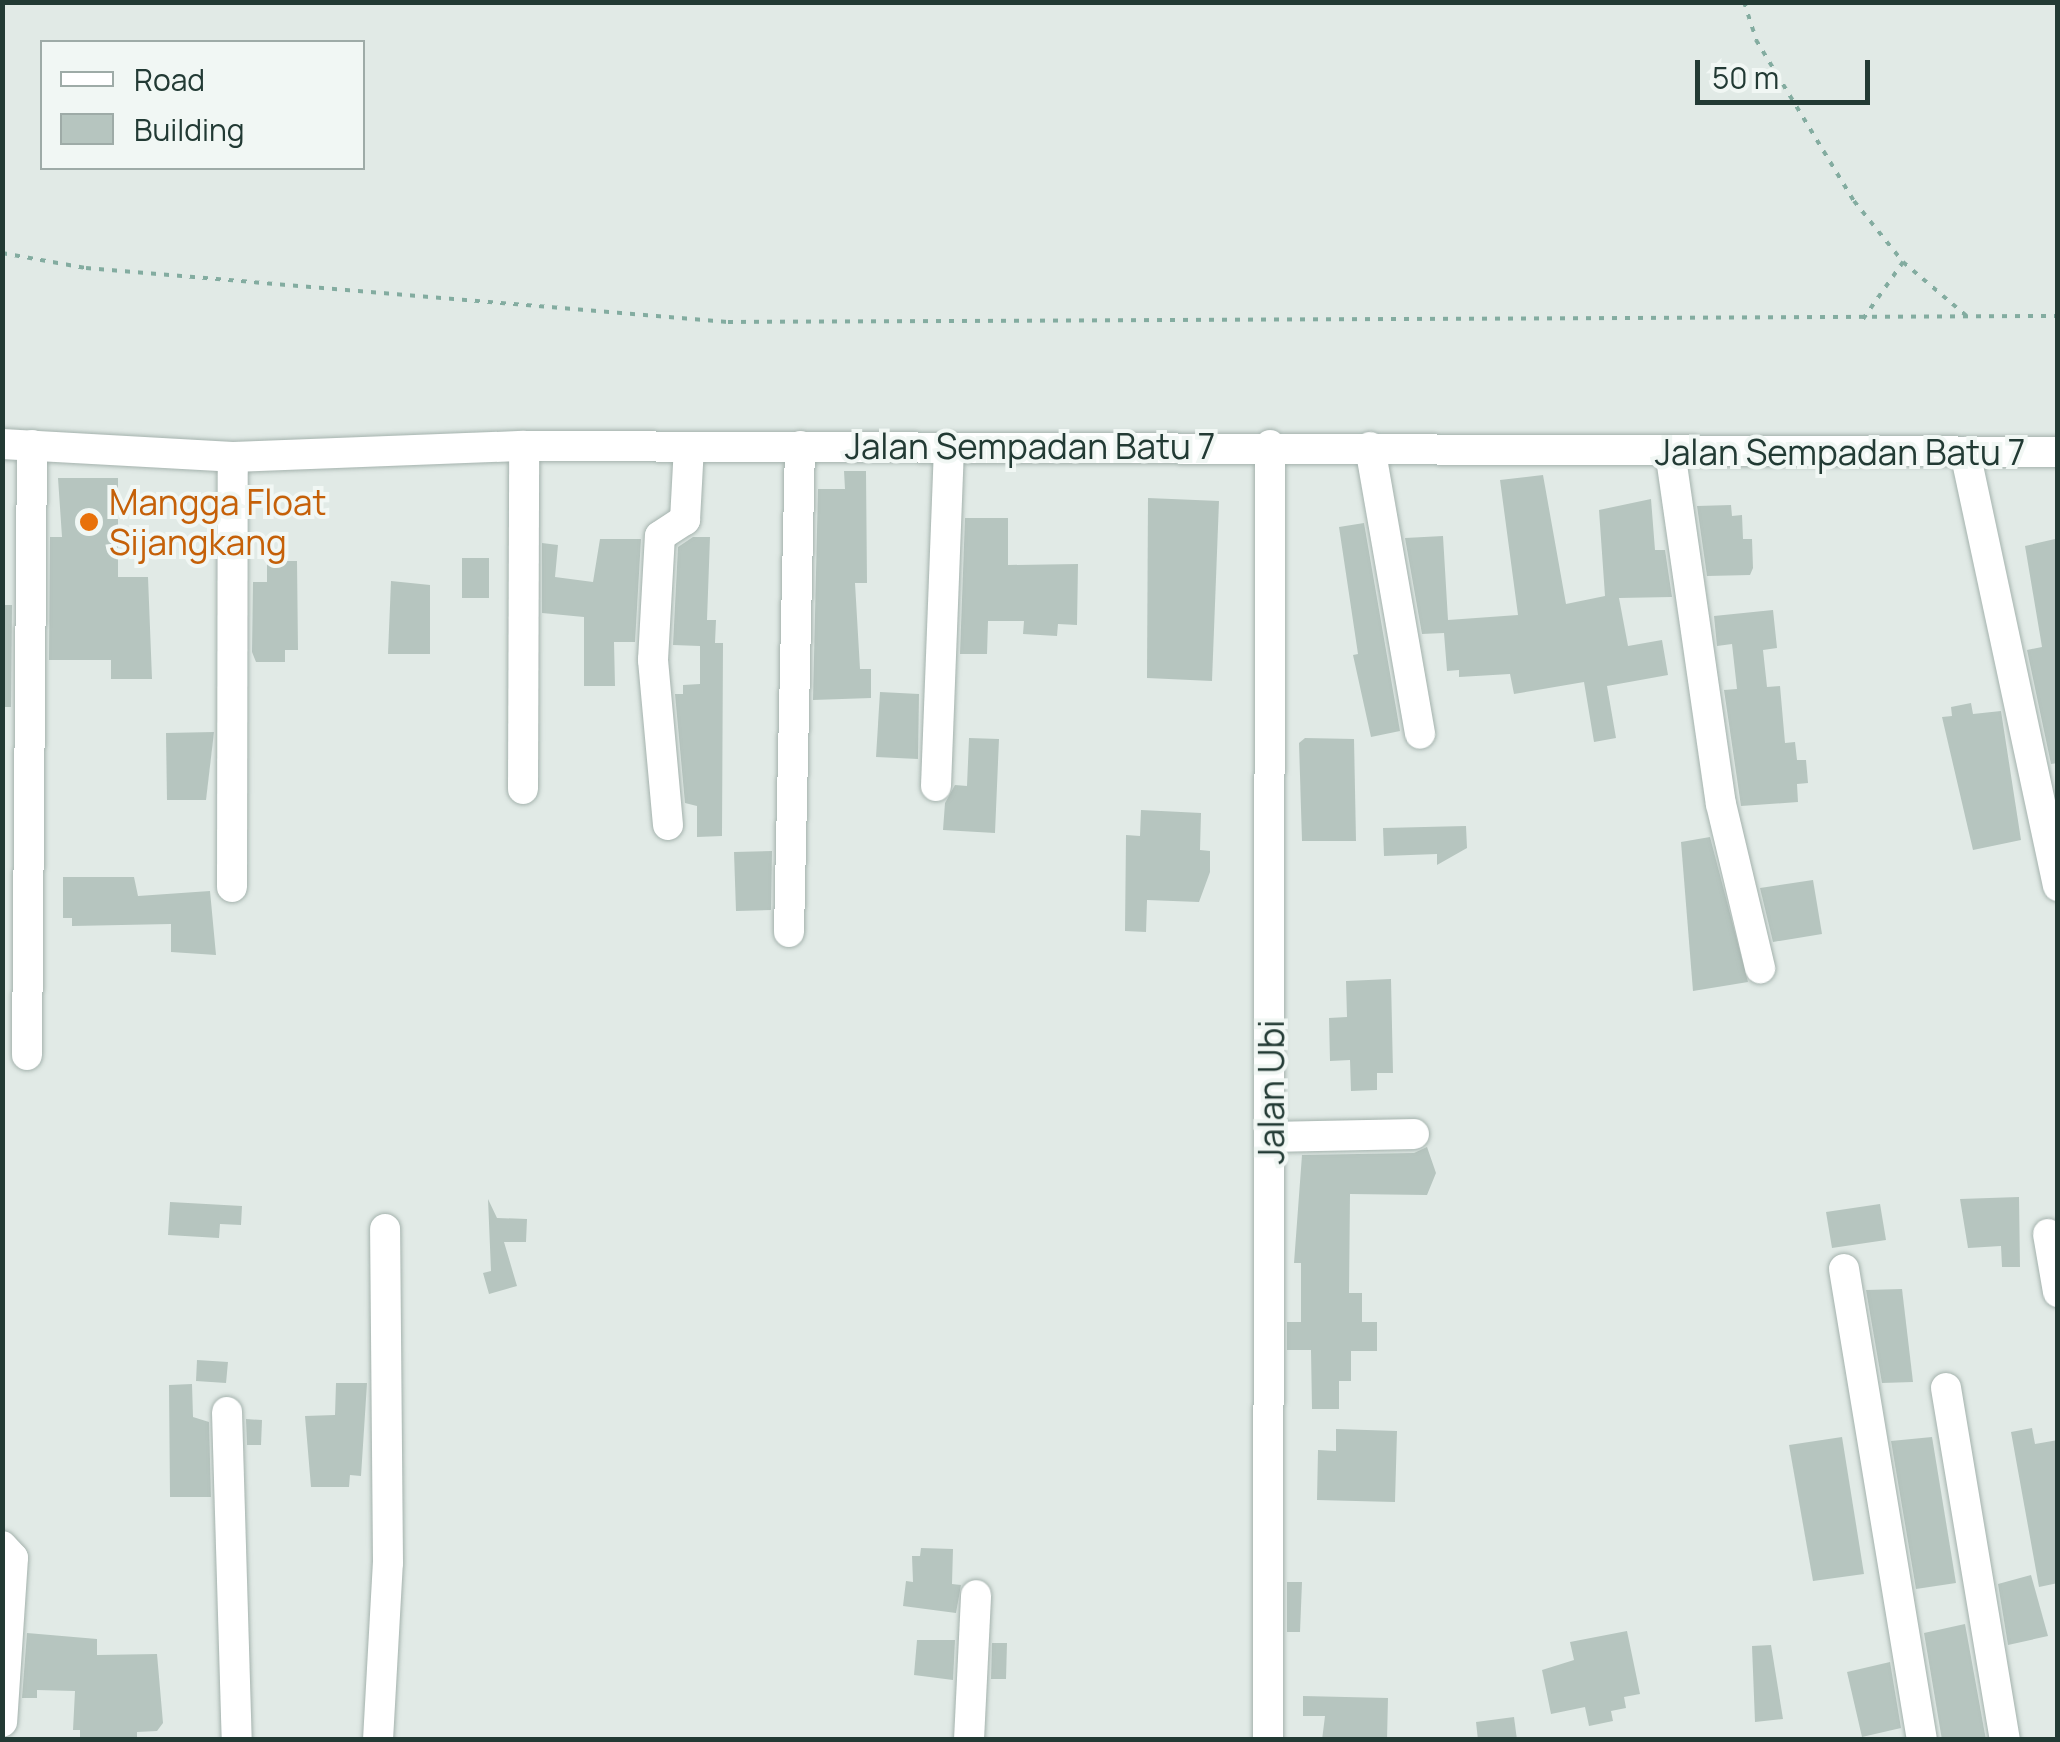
<!DOCTYPE html>
<style>
body{margin:0}
#map{position:relative;width:2060px;height:1742px;overflow:hidden;background:#e1eae6;font-family:Manrope,sans-serif}
div>[style]{position:absolute}
[style*='--x']{left:calc(var(--x)*1px);top:calc(var(--y)*1px);width:calc(var(--w)*1px);rotate:calc(var(--a)*1deg)}
.building>*{inset:0;background:#b6c5bf}
.path>*{height:4px;margin-top:-2px;transform-origin:0;background:repeating-linear-gradient(90deg,#83aca0 0 5px,transparent 0 13px)}
.roads{filter:drop-shadow(0 0 2px #a4b2ad) drop-shadow(0 0 2px #a4b2ad)}
.minor>*{height:30px;margin:-15px;padding:0 15px;transform-origin:15px;border-radius:15px;background:#fff}
.dots>*{width:28px;height:28px;translate:-50% -50%;box-sizing:border-box;border:5px solid #f1f7f4;border-radius:50%}
span{translate:-50% -50%;white-space:nowrap;text-align:center;line-height:1.15;-webkit-text-stroke:8px #f1f7f4;paint-order:stroke}
.street-label{font-size:35px;color:#223a34}
.food-label{font-size:35px;color:#c56008}
.left{translate:0 -50%;text-align:left}
.frame{position:absolute;inset:0;border:5px solid #223a34;pointer-events:none}
.legend{position:absolute;left:40px;top:40px;width:325px;height:130px;box-sizing:border-box;background:#f1f7f4;border:2px solid #9eaba7;margin:0;padding:12px 18px;list-style:none;font-size:30px;color:#223a34}
.legend li{display:flex;align-items:center;gap:20px;height:50px}
.legend b{width:50px;border:2px solid #9eaba7}
.scale{position:absolute;left:1695px;top:60px;width:175px;height:45px;box-sizing:border-box;border:5px solid #223a34;border-top:0;padding-left:12px;font-size:30px;line-height:35px;white-space:nowrap;color:#223a34;-webkit-text-stroke:8px #f1f7f4;paint-order:stroke}
</style>
<div id="map">
<div class="building">
<i style="clip-path:polygon(844px 471px,866px 471px,867px 583px,855px 583px,860px 669px,871px 669px,871px 698px,813px 700px,818px 489px,845px 489px)"></i>
<i style="clip-path:polygon(1543px 475px,1566px 604px,1605px 596px,1599px 510px,1651px 499px,1655px 550px,1665px 550px,1672px 597px,1619px 598px,1628px 646px,1662px 640px,1668px 675px,1607px 686px,1616px 738px,1594px 742px,1584px 682px,1514px 694px,1510px 674px,1459px 677px,1459px 670px,1447px 671px,1444px 633px,1422px 634px,1405px 538px,1443px 536px,1448px 620px,1518px 615px,1500px 480px)"></i>
<i style="clip-path:polygon(58px 478px,118px 478px,118px 577px,148px 577px,152px 679px,111px 679px,111px 660px,49px 660px,50px 537px,62px 537px)"></i>
<i style="clip-path:polygon(1148px 498px,1219px 501px,1212px 681px,1147px 678px)"></i>
<i style="clip-path:polygon(1731px 505px,1732px 516px,1742px 515px,1743px 539px,1752px 539px,1753px 568px,1750px 575px,1707px 576px,1697px 506px)"></i>
<i style="clip-path:polygon(965px 518px,1008px 518px,1008px 565px,1078px 564px,1077px 625px,1058px 624px,1057px 636px,1023px 634px,1024px 621px,988px 621px,987px 654px,960px 654px)"></i>
<i style="clip-path:polygon(1364px 523px,1400px 731px,1371px 737px,1353px 655px,1358px 654px,1339px 527px)"></i>
<i style="clip-path:polygon(693px 537px,710px 537px,707px 620px,716px 620px,715px 643px,723px 643px,722px 836px,697px 837px,697px 806px,685px 803px,675px 694px,683px 694px,683px 685px,700px 684px,700px 646px,673px 645px,678px 547px)"></i>
<i style="clip-path:polygon(600px 539px,641px 539px,635px 642px,614px 642px,615px 686px,584px 686px,584px 617px,542px 613px,542px 543px,558px 545px,555px 577px,593px 582px)"></i>
<i style="clip-path:polygon(2055px 539px,2058px 763px,2051px 764px,2027px 650px,2042px 647px,2025px 546px)"></i>
<i style="clip-path:polygon(462px 558px,489px 558px,489px 598px,462px 598px)"></i>
<i style="clip-path:polygon(267px 561px,297px 561px,298px 650px,285px 650px,285px 662px,256px 662px,252px 652px,253px 582px,267px 582px)"></i>
<i style="clip-path:polygon(391px 581px,430px 585px,430px 654px,388px 654px)"></i>
<i style="clip-path:polygon(2px 605px,12px 605px,11px 707px,2px 707px)"></i>
<i style="clip-path:polygon(1773px 610px,1777px 648px,1763px 650px,1767px 687px,1780px 686px,1785px 743px,1795px 742px,1797px 760px,1806px 760px,1808px 783px,1797px 784px,1798px 802px,1741px 806px,1724px 690px,1737px 689px,1732px 644px,1717px 646px,1714px 616px)"></i>
<i style="clip-path:polygon(880px 692px,919px 694px,918px 759px,876px 757px)"></i>
<i style="clip-path:polygon(1971px 703px,1973px 714px,2001px 711px,2021px 840px,1973px 850px,1942px 717px,1952px 716px,1951px 707px)"></i>
<i style="clip-path:polygon(214px 732px,206px 800px,167px 800px,166px 733px)"></i>
<i style="clip-path:polygon(969px 738px,999px 739px,995px 833px,943px 830px,945px 803px,955px 785px,967px 786px)"></i>
<i style="clip-path:polygon(1305px 738px,1354px 739px,1356px 841px,1302px 841px,1299px 743px)"></i>
<i style="clip-path:polygon(1141px 810px,1201px 813px,1200px 850px,1210px 851px,1210px 872px,1199px 902px,1147px 900px,1146px 932px,1125px 931px,1126px 835px,1140px 836px)"></i>
<i style="clip-path:polygon(1466px 826px,1467px 848px,1437px 865px,1437px 854px,1384px 856px,1383px 828px)"></i>
<i style="clip-path:polygon(1710px 837px,1748px 982px,1693px 991px,1681px 842px)"></i>
<i style="clip-path:polygon(772px 851px,771px 910px,736px 911px,734px 852px)"></i>
<i style="clip-path:polygon(63px 877px,134px 877px,138px 896px,210px 891px,216px 955px,171px 952px,171px 924px,72px 926px,72px 918px,63px 918px)"></i>
<i style="clip-path:polygon(1813px 880px,1822px 934px,1773px 942px,1760px 888px)"></i>
<i style="clip-path:polygon(1391px 979px,1393px 1073px,1377px 1073px,1377px 1090px,1351px 1091px,1350px 1060px,1330px 1061px,1329px 1018px,1347px 1017px,1346px 981px)"></i>
<i style="clip-path:polygon(1427px 1147px,1436px 1173px,1427px 1195px,1350px 1194px,1349px 1293px,1362px 1293px,1362px 1322px,1377px 1322px,1377px 1351px,1351px 1351px,1351px 1381px,1339px 1381px,1339px 1409px,1312px 1409px,1311px 1350px,1287px 1350px,1287px 1322px,1301px 1322px,1301px 1263px,1294px 1263px,1302px 1155px,1414px 1153px)"></i>
<i style="clip-path:polygon(2019px 1197px,2020px 1267px,2002px 1267px,2001px 1246px,1968px 1248px,1960px 1199px)"></i>
<i style="clip-path:polygon(488px 1199px,497px 1218px,527px 1219px,526px 1242px,504px 1242px,517px 1286px,489px 1294px,483px 1273px,491px 1271px)"></i>
<i style="clip-path:polygon(170px 1202px,242px 1206px,241px 1225px,220px 1224px,219px 1238px,168px 1235px)"></i>
<i style="clip-path:polygon(1880px 1204px,1886px 1240px,1832px 1248px,1826px 1212px)"></i>
<i style="clip-path:polygon(1902px 1289px,1913px 1382px,1882px 1383px,1866px 1290px)"></i>
<i style="clip-path:polygon(197px 1360px,228px 1362px,226px 1383px,196px 1381px)"></i>
<i style="clip-path:polygon(336px 1383px,367px 1383px,361px 1476px,350px 1475px,349px 1487px,311px 1487px,305px 1416px,335px 1415px)"></i>
<i style="clip-path:polygon(192px 1384px,193px 1417px,209px 1422px,211px 1497px,170px 1497px,169px 1385px)"></i>
<i style="clip-path:polygon(246px 1419px,262px 1420px,261px 1445px,247px 1445px)"></i>
<i style="clip-path:polygon(2032px 1428px,2035px 1444px,2058px 1440px,2058px 1583px,2039px 1587px,2011px 1432px)"></i>
<i style="clip-path:polygon(1336px 1429px,1397px 1431px,1395px 1502px,1317px 1500px,1318px 1450px,1336px 1451px)"></i>
<i style="clip-path:polygon(1842px 1437px,1864px 1574px,1813px 1581px,1789px 1445px)"></i>
<i style="clip-path:polygon(1932px 1437px,1956px 1583px,1916px 1589px,1891px 1441px)"></i>
<i style="clip-path:polygon(921px 1548px,953px 1549px,952px 1584px,961px 1585px,956px 1613px,903px 1606px,906px 1581px,913px 1582px,912px 1556px,920px 1556px)"></i>
<i style="clip-path:polygon(2031px 1575px,2048px 1636px,2008px 1645px,1998px 1584px)"></i>
<i style="clip-path:polygon(1287px 1582px,1302px 1582px,1300px 1632px,1287px 1632px)"></i>
<i style="clip-path:polygon(1965px 1624px,1986px 1740px,1942px 1740px,1924px 1633px)"></i>
<i style="clip-path:polygon(1627px 1631px,1640px 1694px,1624px 1697px,1626px 1708px,1611px 1711px,1613px 1721px,1589px 1726px,1585px 1707px,1551px 1714px,1542px 1670px,1574px 1660px,1570px 1642px)"></i>
<i style="clip-path:polygon(27px 1633px,97px 1639px,97px 1655px,157px 1654px,163px 1723px,157px 1731px,137px 1732px,137px 1740px,80px 1740px,80px 1730px,73px 1730px,75px 1691px,37px 1690px,37px 1698px,22px 1698px)"></i>
<i style="clip-path:polygon(917px 1640px,955px 1640px,953px 1680px,914px 1675px)"></i>
<i style="clip-path:polygon(992px 1643px,1007px 1643px,1006px 1679px,991px 1679px)"></i>
<i style="clip-path:polygon(1771px 1645px,1783px 1719px,1755px 1722px,1752px 1646px)"></i>
<i style="clip-path:polygon(1890px 1662px,1901px 1728px,1862px 1737px,1847px 1672px)"></i>
<i style="clip-path:polygon(1303px 1696px,1388px 1698px,1387px 1740px,1322px 1740px,1325px 1716px,1303px 1716px)"></i>
<i style="clip-path:polygon(1514px 1717px,1517px 1740px,1478px 1740px,1476px 1722px)"></i>
</div>
<div class="path">
<i style="--x:1744;--y:2;--w:40;--a:72"></i>
<i style="--x:1756;--y:40;--w:188;--a:58.7"></i>
<i style="--x:1854;--y:201;--w:78;--a:51.2"></i>
<i style="--x:1903;--y:262;--w:87;--a:40.3"></i>
<i style="--x:2;--y:253;--w:85;--a:10.1"></i>
<i style="--x:86;--y:268;--w:644;--a:4.81"></i>
<i style="--x:728;--y:322;--w:1330;--a:-0.26"></i>
<i style="--x:1863;--y:319;--w:70;--a:-54.9"></i>
</div>
<div class="roads">
<div class="minor">
<i style="--x:2;--y:444;--w:231;--a:3.2"></i>
<i style="--x:233;--y:457;--w:291;--a:-2.2"></i>
<i style="--x:524;--y:446;--w:1534;--a:0.22"></i>
<i style="--x:1370;--y:447;--w:291;--a:80.1"></i>
<i style="--x:1670;--y:451;--w:357;--a:81.8"></i>
<i style="--x:1721;--y:804;--w:169;--a:76.6"></i>
<i style="--x:1965;--y:452;--w:444;--a:77.9"></i>
<i style="--x:936;--y:786;--w:339;--a:-87.8"></i>
<i style="--x:523;--y:789;--w:343;--a:-89.8"></i>
<i style="--x:668;--y:825;--w:166;--a:-95.2"></i>
<i style="--x:653;--y:660;--w:124;--a:-86.8"></i>
<i style="--x:660;--y:536;--w:30;--a:-33"></i>
<i style="--x:685;--y:520;--w:73;--a:-86.9"></i>
<i style="--x:232;--y:887;--w:430;--a:-89.9"></i>
<i style="--x:789;--y:932;--w:486;--a:-88.7"></i>
<i style="--x:27;--y:1055;--w:610;--a:-89.53"></i>
<i style="--x:1271;--y:1137;--w:143;--a:-1.2"></i>
<i style="--x:2048;--y:1234;--w:59;--a:80.2"></i>
<i style="--x:1844;--y:1269;--w:477;--a:80.6"></i>
<i style="--x:1946;--y:1388;--w:357;--a:80.5"></i>
<i style="--x:227;--y:1412;--w:328;--a:88.3"></i>
<i style="--x:2;--y:1546;--w:16;--a:47"></i>
<i style="--x:13;--y:1558;--w:164;--a:93.8"></i>
<i style="--x:378;--y:1740;--w:177;--a:-86.8"></i>
<i style="--x:388;--y:1563;--w:334;--a:-90.5"></i>
<i style="--x:969;--y:1740;--w:145;--a:-87.2"></i>
<i style="--x:1268;--y:1740;--w:1295;--a:-89.91"></i>
</div>
</div>
<div class="dots">
<i style="left:89px;top:522px;background:#e8710a"></i>
</div>
<div class="street-label">
<span style="left:1030px;top:446px">Jalan Sempadan Batu 7</span>
<span style="left:1840px;top:452px">Jalan Sempadan Batu 7</span>
<span style="left:1271px;top:1092px;rotate:-90deg">Jalan Ubi</span>
</div>
<div class="food-label">
<span class="left" style="left:109px;top:522px">Mangga Float<br>Sijangkang</span>
</div>
<div class="frame"></div>
<ul class="legend">
<li><b style="height:12px;background:#fff"></b>Road</li>
<li><b style="height:28px;background:#b6c5bf"></b>Building</li>
</ul>
<div class="scale">50 m</div>
</div>
